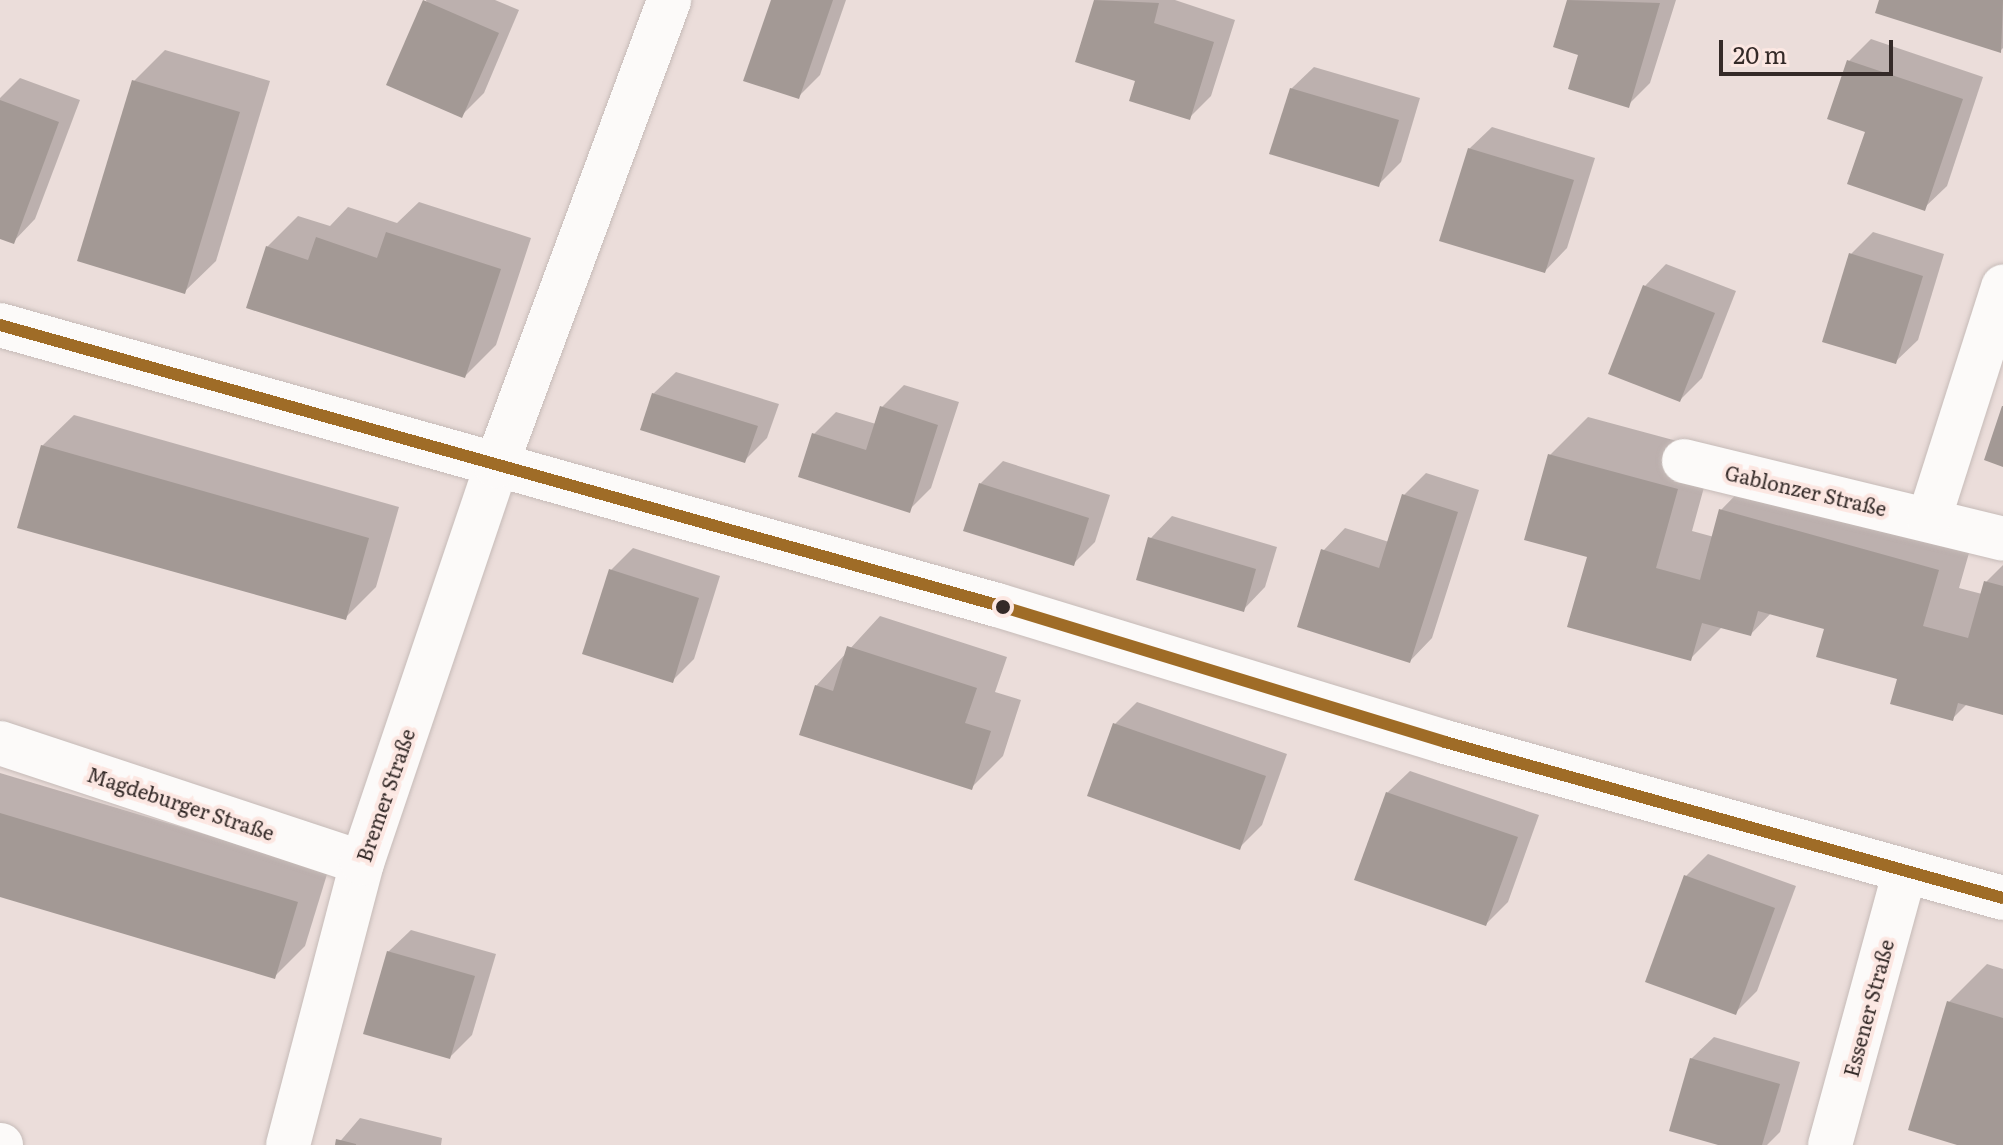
<!DOCTYPE html>
<meta charset="utf-8">
<style>
body{margin:0}
#map{position:relative;width:2003px;height:1145px;overflow:hidden;background:#ebddda;font-family:Literata,serif}
div>[style]{position:absolute}
[style*='--x']{left:calc(var(--x)*1px);top:calc(var(--y)*1px);width:calc(var(--w)*1px);rotate:calc(var(--a)*1deg)}
.shadow>*{inset:0;background:#0003}
.building>*{inset:0;background:#a39995}
.roads{filter:drop-shadow(0 0 2px #c6bbb8) drop-shadow(0 0 2px #c6bbb8)}
.minor>*{height:44px;margin:-22px;padding:0 22px;transform-origin:22px;border-radius:22px;background:#fcfaf9}
.bus-1>*{height:12px;margin:-6px;padding:0 6px;transform-origin:6px;border-radius:6px;background:#9f6c27}
.dots>*{width:22px;height:22px;translate:-50% -50%;box-sizing:border-box;border:4px solid #fce7e2;border-radius:50%}
span{translate:-50% -50%;white-space:nowrap;text-align:center;line-height:1.15;-webkit-text-stroke:8px #fce7e2;paint-order:stroke}
.street-label{font-size:20px;color:#342a28}
.scale{position:absolute;left:1719px;top:40px;width:174px;height:36px;box-sizing:border-box;border:4px solid #342a28;border-top:0;padding-left:10px;font-size:24px;line-height:28px;white-space:nowrap;color:#342a28;-webkit-text-stroke:6px #fce7e2;paint-order:stroke}
</style>
<div id="map">
<div class="shadow">
<i style="clip-path:polygon(426px 0,495px 0,519px 10px,484px 93px,462px 115px)"></i>
<i style="clip-path:polygon(773px 0,846px 0,820px 75px,798px 97px)"></i>
<i style="clip-path:polygon(1096px 0,1175px 0,1235px 20px,1211px 96px,1189px 118px,1137px 80px,1077px 61px)"></i>
<i style="clip-path:polygon(1569px 0,1676px 0,1650px 83px,1628px 105px,1581px 53px,1556px 46px)"></i>
<i style="clip-path:polygon(1881px 0,2003px 0,2003px 48px,2000px 51px)"></i>
<i style="clip-path:polygon(1871px 39px,1983px 77px,1947px 186px,1924px 208px,1867px 131px,1849px 61px)"></i>
<i style="clip-path:polygon(165px 50px,270px 81px,216px 261px,184px 292px,134px 81px)"></i>
<i style="clip-path:polygon(1314px 67px,1420px 98px,1401px 162px,1379px 184px,1291px 89px)"></i>
<i style="clip-path:polygon(20px 78px,80px 100px,35px 219px,13px 242px,0 237px,0 98px)"></i>
<i style="clip-path:polygon(1492px 127px,1595px 158px,1567px 248px,1545px 271px,1469px 149px)"></i>
<i style="clip-path:polygon(419px 202px,531px 238px,496px 345px,465px 376px,267px 247px,298px 216px,330px 226px,348px 207px,397px 223px)"></i>
<i style="clip-path:polygon(1873px 232px,1944px 254px,1918px 340px,1895px 362px,1851px 254px)"></i>
<i style="clip-path:polygon(1666px 264px,1736px 291px,1702px 378px,1680px 400px,1644px 287px)"></i>
<i style="clip-path:polygon(676px 372px,779px 404px,767px 438px,745px 460px,653px 394px)"></i>
<i style="clip-path:polygon(904px 385px,959px 402px,931px 488px,909px 510px,814px 434px,836px 412px,876px 424px,882px 407px)"></i>
<i style="clip-path:polygon(74px 415px,399px 507px,376px 587px,345px 618px,42px 446px)"></i>
<i style="clip-path:polygon(1588px 417px,1714px 451px,1692px 531px,1714px 537px,1721px 510px,1758px 472px,1975px 532px,1959px 588px,1982px 594px,1986px 582px,2003px 565px,2003px 713px,1968px 703px,1952px 719px,1826px 627px,1772px 612px,1751px 634px,1723px 626px,1690px 659px,1589px 556px,1550px 455px)"></i>
<i style="clip-path:polygon(1003px 461px,1110px 495px,1095px 542px,1073px 564px,980px 484px)"></i>
<i style="clip-path:polygon(1426px 473px,1479px 490px,1432px 638px,1410px 661px,1323px 551px,1345px 528px,1389px 542px,1404px 495px)"></i>
<i style="clip-path:polygon(1172px 516px,1277px 547px,1265px 587px,1243px 610px,1150px 539px)"></i>
<i style="clip-path:polygon(633px 548px,720px 576px,694px 659px,672px 681px,611px 570px)"></i>
<i style="clip-path:polygon(880px 616px,1007px 657px,995px 692px,1021px 700px,1003px 756px,972px 787px,816px 686px)"></i>
<i style="clip-path:polygon(1137px 702px,1287px 754px,1262px 825px,1239px 848px,1115px 724px)"></i>
<i style="clip-path:polygon(1410px 771px,1539px 815px,1508px 902px,1486px 924px,1387px 793px)"></i>
<i style="clip-path:polygon(0 773px,328px 871px,305px 946px,274px 977px,0 895px)"></i>
<i style="clip-path:polygon(1708px 854px,1796px 886px,1757px 991px,1735px 1013px,1686px 876px)"></i>
<i style="clip-path:polygon(411px 930px,496px 954px,472px 1035px,450px 1057px,388px 952px)"></i>
<i style="clip-path:polygon(1987px 964px,2003px 969px,2003px 1145px,1964px 1145px,1949px 1002px)"></i>
<i style="clip-path:polygon(1714px 1037px,1800px 1062px,1780px 1132px,1767px 1145px,1726px 1145px,1691px 1059px)"></i>
<i style="clip-path:polygon(360px 1118px,442px 1138px,441px 1145px,337px 1145px)"></i>
</div>
<div class="building">
<i style="clip-path:polygon(423px 0,499px 33px,462px 118px,386px 85px)"></i>
<i style="clip-path:polygon(771px 0,833px 0,799px 99px,743px 81px)"></i>
<i style="clip-path:polygon(1094px 0,1159px 3px,1154px 23px,1214px 42px,1190px 120px,1129px 101px,1135px 81px,1075px 62px)"></i>
<i style="clip-path:polygon(1567px 0,1660px 3px,1629px 108px,1568px 89px,1578px 55px,1553px 47px)"></i>
<i style="clip-path:polygon(1879px 0,2003px 0,2001px 53px,1875px 13px)"></i>
<i style="clip-path:polygon(1847px 60px,1963px 99px,1925px 211px,1847px 184px,1865px 132px,1827px 119px)"></i>
<i style="clip-path:polygon(132px 80px,240px 112px,185px 294px,77px 261px)"></i>
<i style="clip-path:polygon(1290px 88px,1399px 120px,1379px 187px,1269px 154px)"></i>
<i style="clip-path:polygon(0 100px,59px 122px,14px 244px,0 239px)"></i>
<i style="clip-path:polygon(1468px 148px,1574px 180px,1545px 273px,1439px 241px)"></i>
<i style="clip-path:polygon(386px 232px,501px 269px,465px 378px,246px 308px,266px 246px,308px 260px,316px 237px,377px 258px)"></i>
<i style="clip-path:polygon(1849px 253px,1923px 276px,1896px 364px,1822px 342px)"></i>
<i style="clip-path:polygon(1643px 285px,1715px 313px,1680px 402px,1608px 374px)"></i>
<i style="clip-path:polygon(652px 393px,758px 426px,745px 463px,640px 430px)"></i>
<i style="clip-path:polygon(880px 406px,938px 425px,910px 513px,798px 477px,812px 433px,866px 450px)"></i>
<i style="clip-path:polygon(2002px 406px,2003px 406px,2003px 467px,1984px 460px)"></i>
<i style="clip-path:polygon(41px 445px,369px 538px,346px 620px,17px 528px)"></i>
<i style="clip-path:polygon(1548px 454px,1678px 489px,1656px 568px,1700px 580px,1719px 509px,1939px 570px,1923px 626px,1968px 638px,1984px 581px,2003px 586px,2003px 715px,1958px 703px,1953px 721px,1890px 704px,1897px 679px,1816px 657px,1824px 629px,1758px 611px,1751px 636px,1702px 623px,1691px 661px,1567px 627px,1587px 557px,1524px 540px)"></i>
<i style="clip-path:polygon(979px 483px,1089px 518px,1074px 566px,963px 531px)"></i>
<i style="clip-path:polygon(1402px 494px,1458px 512px,1410px 663px,1297px 627px,1321px 549px,1379px 568px)"></i>
<i style="clip-path:polygon(1148px 537px,1256px 569px,1244px 612px,1136px 580px)"></i>
<i style="clip-path:polygon(609px 569px,699px 598px,673px 683px,582px 654px)"></i>
<i style="clip-path:polygon(847px 646px,977px 688px,965px 723px,991px 731px,972px 790px,799px 735px,815px 685px,833px 691px)"></i>
<i style="clip-path:polygon(1113px 723px,1266px 776px,1240px 850px,1087px 796px)"></i>
<i style="clip-path:polygon(1386px 792px,1518px 837px,1486px 926px,1354px 880px)"></i>
<i style="clip-path:polygon(0 813px,298px 902px,275px 979px,0 897px)"></i>
<i style="clip-path:polygon(1684px 875px,1775px 908px,1736px 1015px,1645px 982px)"></i>
<i style="clip-path:polygon(387px 951px,475px 976px,450px 1059px,363px 1034px)"></i>
<i style="clip-path:polygon(1947px 1001px,2003px 1018px,2003px 1145px,1957px 1145px,1908px 1130px)"></i>
<i style="clip-path:polygon(1690px 1058px,1780px 1084px,1762px 1145px,1718px 1145px,1669px 1131px)"></i>
<i style="clip-path:polygon(336px 1139px,356px 1144px,356px 1145px,335px 1145px)"></i>
</div>
<div class="roads">
<div class="minor">
<i style="--x:0;--y:325;--w:1036;--a:15.69"></i>
<i style="--x:997;--y:605;--w:468;--a:17"></i>
<i style="--x:1445;--y:742;--w:579;--a:15.62"></i>
<i style="--x:1684;--y:461;--w:328;--a:13.7"></i>
<i style="--x:1929;--y:519;--w:244;--a:-72.3"></i>
<i style="--x:0;--y:743;--w:381;--a:18.3"></i>
<i style="--x:0;--y:1145;--w:1;--a:0"></i>
<i style="--x:288;--y:1145;--w:292;--a:-75.3"></i>
<i style="--x:362;--y:863;--w:419;--a:-71.3"></i>
<i style="--x:496;--y:466;--w:497;--a:-69.6"></i>
<i style="--x:1830;--y:1145;--w:284;--a:-74.7"></i>
</div>
</div>
<div class="bus-1">
<i style="--x:0;--y:325;--w:1036;--a:15.69"></i>
<i style="--x:997;--y:605;--w:468;--a:17"></i>
<i style="--x:1445;--y:742;--w:579;--a:15.62"></i>
</div>
<div class="dots">
<i style="left:1003px;top:607px;background:#342a28"></i>
</div>
<div class="street-label">
<span style="left:1806px;top:490px;rotate:13deg">Gablonzer Straße</span>
<span style="left:385px;top:795px;rotate:-71deg">Bremer Straße</span>
<span style="left:181px;top:803px;rotate:18deg">Magdeburger Straße</span>
<span style="left:1868px;top:1008px;rotate:-75deg">Essener Straße</span>
</div>
<div class="scale">20 m</div>
</div>
